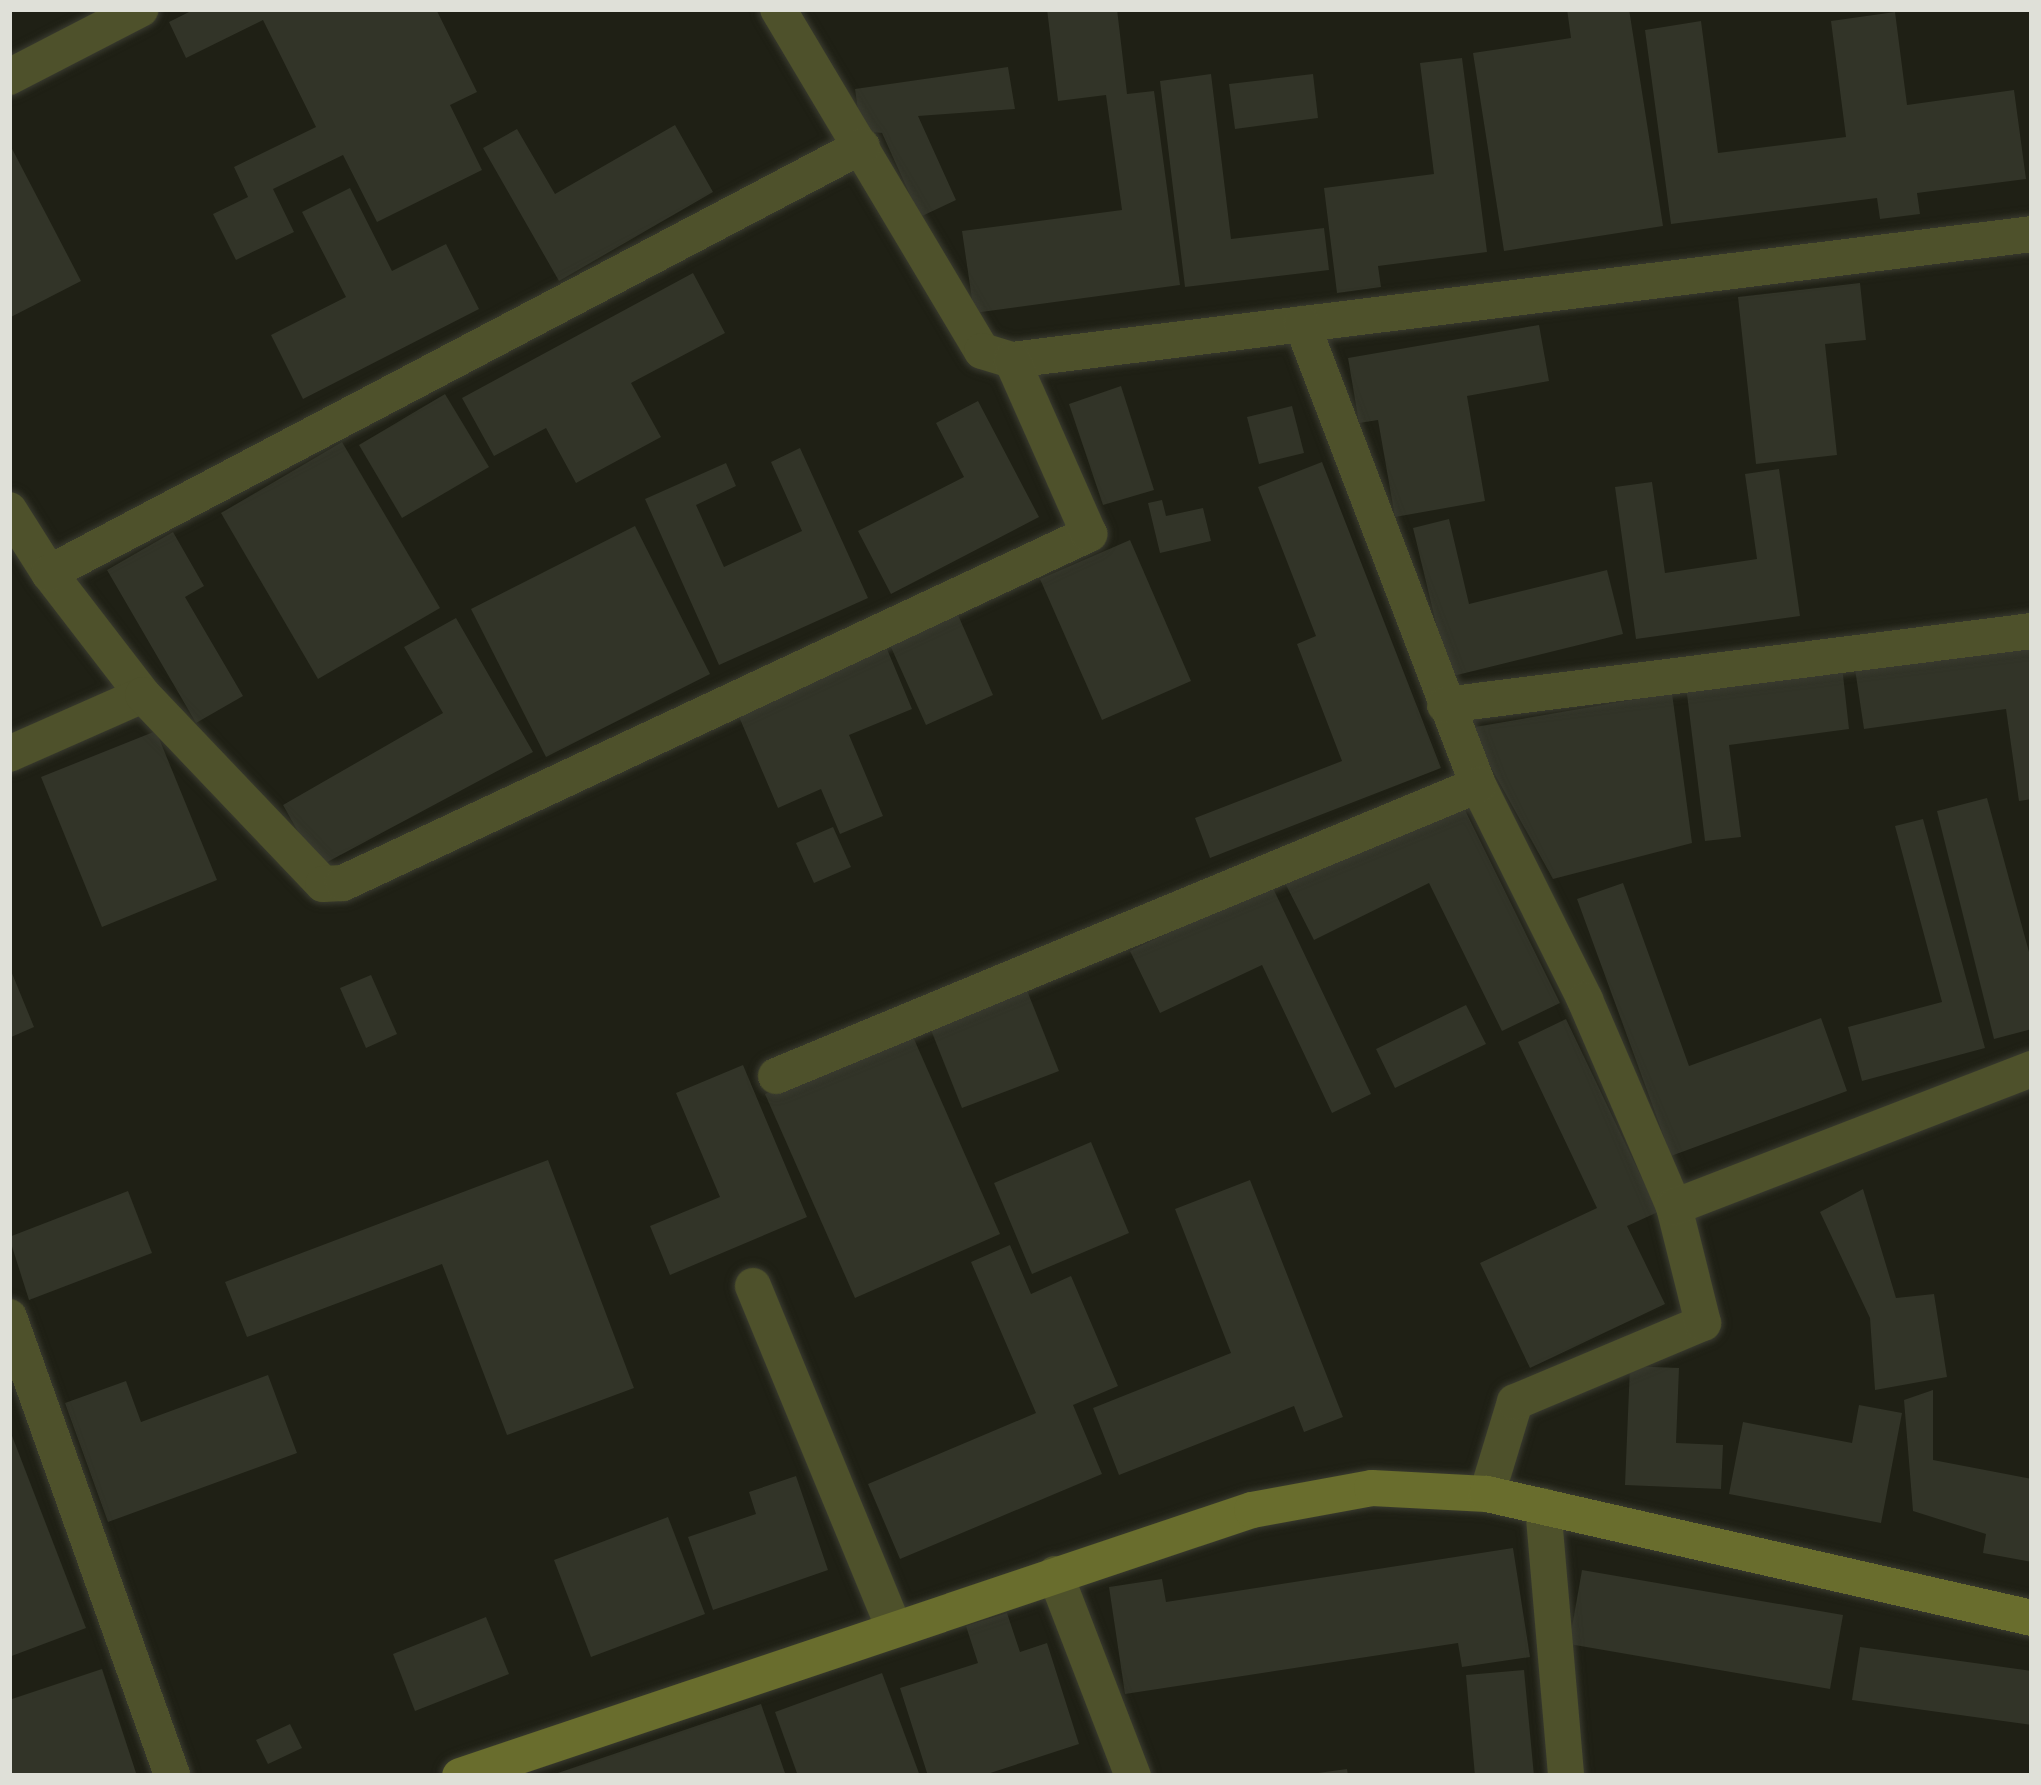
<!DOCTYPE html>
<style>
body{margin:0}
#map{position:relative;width:2041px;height:1785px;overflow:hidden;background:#1f2015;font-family:"Roboto Serif",serif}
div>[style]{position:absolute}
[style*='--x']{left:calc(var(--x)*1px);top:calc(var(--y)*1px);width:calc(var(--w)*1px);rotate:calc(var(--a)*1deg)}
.building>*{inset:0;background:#323428}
.roads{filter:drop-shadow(0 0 3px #3a3b30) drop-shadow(0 0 3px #3a3b30)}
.street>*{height:36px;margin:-18px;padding:0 18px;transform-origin:18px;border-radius:18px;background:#4e512b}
.secondary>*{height:36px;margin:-18px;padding:0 18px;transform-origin:18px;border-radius:18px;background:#696d2d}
span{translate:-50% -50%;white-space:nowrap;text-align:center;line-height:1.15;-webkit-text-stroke:9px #16170c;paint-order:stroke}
.frame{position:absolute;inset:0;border:12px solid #dfe0d8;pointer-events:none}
</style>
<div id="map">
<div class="building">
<i style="clip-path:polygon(195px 9px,436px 9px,477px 92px,450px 105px,482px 170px,377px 222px,343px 155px,273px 189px,294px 232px,236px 260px,213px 214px,248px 197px,234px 167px,316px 127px,263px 20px,186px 58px,169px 22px)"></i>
<i style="clip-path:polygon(1047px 9px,1117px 9px,1127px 94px,1154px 91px,1180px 285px,974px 313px,962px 231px,1122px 210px,1106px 95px,1058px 101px)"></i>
<i style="clip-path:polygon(1567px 9px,1629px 9px,1663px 226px,1504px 251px,1473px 53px,1571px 38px)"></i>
<i style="clip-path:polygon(1895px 12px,1907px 105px,2014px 90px,2026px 179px,1917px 193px,1920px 214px,1880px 219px,1877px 198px,1671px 224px,1645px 30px,1701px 21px,1718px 153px,1846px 137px,1831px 21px)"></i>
<i style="clip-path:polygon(1462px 58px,1487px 252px,1378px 266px,1381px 287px,1337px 293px,1324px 188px,1434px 174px,1420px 63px)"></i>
<i style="clip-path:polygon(1008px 67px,1015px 109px,918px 116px,956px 200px,920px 217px,882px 133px,861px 131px,855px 89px)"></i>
<i style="clip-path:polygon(1211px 74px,1231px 239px,1324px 228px,1329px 270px,1185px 287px,1160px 81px)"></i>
<i style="clip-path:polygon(1313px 74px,1318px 118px,1235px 129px,1229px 84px)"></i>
<i style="clip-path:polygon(675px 125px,713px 192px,559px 281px,483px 148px,517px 129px,555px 194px)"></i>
<i style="clip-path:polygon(9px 143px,81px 281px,9px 318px)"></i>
<i style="clip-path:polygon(350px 188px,392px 271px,446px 244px,479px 309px,303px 399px,271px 335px,346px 297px,302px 212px)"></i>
<i style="clip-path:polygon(693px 273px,725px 333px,631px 383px,661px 437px,576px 483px,546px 428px,494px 456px,462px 398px)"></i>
<i style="clip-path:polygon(1860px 283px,1866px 340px,1825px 344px,1837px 455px,1756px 464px,1738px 297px)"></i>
<i style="clip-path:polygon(1539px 325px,1549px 381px,1467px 396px,1485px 501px,1395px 517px,1378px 420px,1359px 423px,1348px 358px)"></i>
<i style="clip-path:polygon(1121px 386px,1154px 490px,1103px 505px,1069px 404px)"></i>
<i style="clip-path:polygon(445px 394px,489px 467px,402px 518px,359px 445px)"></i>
<i style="clip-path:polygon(978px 401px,1039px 517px,891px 594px,858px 531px,964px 477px,936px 423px)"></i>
<i style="clip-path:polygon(1292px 406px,1304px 453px,1259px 464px,1247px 417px)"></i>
<i style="clip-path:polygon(342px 442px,440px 608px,318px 679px,221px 513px)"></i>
<i style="clip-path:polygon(800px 448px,868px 598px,719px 665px,645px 499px,726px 463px,736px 486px,696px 505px,724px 567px,802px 531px,771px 462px)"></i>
<i style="clip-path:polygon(1322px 462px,1441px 768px,1210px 858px,1195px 818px,1342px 761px,1297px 644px,1316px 636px,1258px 487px)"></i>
<i style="clip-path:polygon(1779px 469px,1800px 616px,1636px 639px,1615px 487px,1652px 482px,1665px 573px,1757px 559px,1745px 474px)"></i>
<i style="clip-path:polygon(1162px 500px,1166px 516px,1203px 508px,1211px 541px,1160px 553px,1148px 503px)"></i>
<i style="clip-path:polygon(1449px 519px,1469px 604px,1607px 570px,1623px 634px,1449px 677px,1413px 528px)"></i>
<i style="clip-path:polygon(635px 526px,710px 674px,546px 757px,471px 609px)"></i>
<i style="clip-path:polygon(173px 532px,204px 586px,185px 597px,243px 696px,196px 723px,107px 570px)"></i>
<i style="clip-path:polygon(1130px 540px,1191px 681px,1102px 720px,1040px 579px)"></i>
<i style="clip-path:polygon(958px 615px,993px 695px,926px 725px,890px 645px)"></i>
<i style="clip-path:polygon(456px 618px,533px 752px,318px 867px,283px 805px,443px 713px,404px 647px)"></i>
<i style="clip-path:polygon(2032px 644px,2032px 799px,2019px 801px,2006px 709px,1864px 729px,1855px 669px)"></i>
<i style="clip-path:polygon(887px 649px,912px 709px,849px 735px,883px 816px,840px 834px,821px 789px,778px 808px,737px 712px)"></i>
<i style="clip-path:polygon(1842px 666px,1849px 729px,1729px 745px,1741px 837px,1705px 841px,1686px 686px)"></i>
<i style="clip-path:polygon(1672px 693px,1692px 843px,1553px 879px,1469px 728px)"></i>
<i style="clip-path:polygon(156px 731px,217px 880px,102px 927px,41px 777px)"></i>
<i style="clip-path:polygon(1459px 798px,1560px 1003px,1502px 1031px,1429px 883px,1314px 940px,1285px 883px)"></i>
<i style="clip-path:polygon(1987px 798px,2032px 963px,2032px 1029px,1994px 1039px,1937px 811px)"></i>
<i style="clip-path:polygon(1923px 819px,1985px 1048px,1862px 1081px,1848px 1027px,1942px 1002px,1895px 826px)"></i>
<i style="clip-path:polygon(833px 827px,851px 867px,814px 883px,796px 843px)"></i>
<i style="clip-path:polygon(1623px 883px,1689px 1066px,1821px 1018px,1847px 1091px,1671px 1156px,1577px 899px)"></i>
<i style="clip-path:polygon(1271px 884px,1371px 1094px,1332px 1113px,1262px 965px,1160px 1013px,1130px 951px)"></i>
<i style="clip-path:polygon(9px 966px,34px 1027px,9px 1038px)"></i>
<i style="clip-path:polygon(371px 975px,397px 1034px,366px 1048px,340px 988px)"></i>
<i style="clip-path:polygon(1026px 988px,1059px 1071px,962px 1108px,929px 1025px)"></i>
<i style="clip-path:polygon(1466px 1005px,1486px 1044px,1395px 1088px,1376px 1049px)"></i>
<i style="clip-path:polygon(1566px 1019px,1658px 1212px,1627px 1226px,1665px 1304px,1530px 1368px,1480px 1263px,1597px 1208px,1518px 1042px)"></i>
<i style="clip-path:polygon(910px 1030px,1000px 1234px,855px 1298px,765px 1094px)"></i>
<i style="clip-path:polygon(743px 1065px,807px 1217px,670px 1275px,650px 1226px,720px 1197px,676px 1093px)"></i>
<i style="clip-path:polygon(1091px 1142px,1129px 1233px,1032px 1274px,994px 1183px)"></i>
<i style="clip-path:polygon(548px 1160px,634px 1388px,507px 1435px,442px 1264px,247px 1337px,225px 1282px)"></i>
<i style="clip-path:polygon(1250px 1180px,1343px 1417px,1304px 1432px,1294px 1406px,1119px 1475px,1093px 1408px,1231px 1353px,1175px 1209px)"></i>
<i style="clip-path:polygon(1863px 1189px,1896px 1298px,1934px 1294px,1947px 1377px,1875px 1390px,1870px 1318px,1820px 1212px)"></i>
<i style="clip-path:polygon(128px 1191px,152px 1253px,29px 1300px,9px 1237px)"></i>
<i style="clip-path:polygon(1010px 1245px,1031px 1294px,1071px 1276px,1118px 1386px,1073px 1405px,1102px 1474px,900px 1559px,868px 1484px,1036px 1413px,971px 1262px)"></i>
<i style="clip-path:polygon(1630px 1366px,1679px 1368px,1676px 1443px,1723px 1445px,1721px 1489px,1625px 1485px)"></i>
<i style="clip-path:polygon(268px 1375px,297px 1453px,108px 1522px,65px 1403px,126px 1381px,141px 1422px)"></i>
<i style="clip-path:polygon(1933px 1390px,1933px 1460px,2032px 1479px,2032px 1562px,1983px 1553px,1986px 1534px,1913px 1511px,1904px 1400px)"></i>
<i style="clip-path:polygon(1859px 1405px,1902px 1413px,1881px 1523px,1729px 1494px,1743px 1422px,1852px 1443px)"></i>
<i style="clip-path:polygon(9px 1428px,86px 1628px,9px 1657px)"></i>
<i style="clip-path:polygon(796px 1476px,828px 1570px,713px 1610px,688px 1537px,756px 1514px,749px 1492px)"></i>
<i style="clip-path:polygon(668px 1517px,705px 1614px,591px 1657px,554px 1560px)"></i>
<i style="clip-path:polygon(1513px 1548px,1530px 1657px,1462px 1667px,1458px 1643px,1125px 1694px,1109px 1587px,1162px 1579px,1166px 1602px)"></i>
<i style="clip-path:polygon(1582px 1570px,1843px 1615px,1830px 1689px,1569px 1644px)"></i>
<i style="clip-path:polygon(1007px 1613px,1020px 1652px,1047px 1643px,1079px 1744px,981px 1776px,928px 1776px,900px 1688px,978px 1663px,966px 1626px)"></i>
<i style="clip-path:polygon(486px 1617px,509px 1674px,415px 1711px,393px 1654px)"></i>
<i style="clip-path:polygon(1860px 1647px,2032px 1671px,2032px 1725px,1852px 1700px)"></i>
<i style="clip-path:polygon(102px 1669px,137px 1776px,9px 1776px,9px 1700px)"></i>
<i style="clip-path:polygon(1524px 1670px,1534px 1776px,1475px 1776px,1466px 1675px)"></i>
<i style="clip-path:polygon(882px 1673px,920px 1776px,798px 1776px,775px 1712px)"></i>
<i style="clip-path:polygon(761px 1704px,786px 1776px,553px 1776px,552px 1775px)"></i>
<i style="clip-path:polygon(290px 1724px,302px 1748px,268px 1764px,256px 1740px)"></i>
<i style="clip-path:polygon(1347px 1769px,1348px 1776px,1319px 1776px,1318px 1773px)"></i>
</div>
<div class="roads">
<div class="street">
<i style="--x:778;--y:9;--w:398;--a:59.2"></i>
<i style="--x:982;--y:351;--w:31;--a:17"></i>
<i style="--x:1012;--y:360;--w:1028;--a:-7.04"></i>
<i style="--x:9;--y:77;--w:148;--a:-27.3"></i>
<i style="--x:1302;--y:324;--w:493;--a:69.1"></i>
<i style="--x:1478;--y:785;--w:240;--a:63.5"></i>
<i style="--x:1585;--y:1000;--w:225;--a:66.7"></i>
<i style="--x:9;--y:510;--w:75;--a:57.6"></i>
<i style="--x:143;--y:695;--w:154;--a:-127.6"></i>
<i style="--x:49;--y:573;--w:918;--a:-27.71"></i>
<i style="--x:1445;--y:705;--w:592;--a:-7.19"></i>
<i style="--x:9;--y:754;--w:146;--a:-23.8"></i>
<i style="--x:143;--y:695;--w:261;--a:46.4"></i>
<i style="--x:323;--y:884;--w:20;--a:-3"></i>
<i style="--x:343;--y:883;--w:824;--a:-25.07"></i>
<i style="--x:1089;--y:534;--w:190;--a:-113.9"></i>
<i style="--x:776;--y:1076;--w:760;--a:-22.52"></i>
<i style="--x:753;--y:1286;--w:368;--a:67.6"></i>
<i style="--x:9;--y:1317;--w:487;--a:70.4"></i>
<i style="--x:1487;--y:1494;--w:96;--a:-73.1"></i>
<i style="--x:1515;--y:1402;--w:204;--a:-22.8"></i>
<i style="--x:1703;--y:1323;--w:120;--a:-104"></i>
<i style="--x:1674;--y:1207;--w:384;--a:-21.1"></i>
<i style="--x:1543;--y:1506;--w:271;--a:85.1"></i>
<i style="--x:1055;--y:1574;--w:217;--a:68.9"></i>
</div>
<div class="secondary">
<i style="--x:460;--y:1776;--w:835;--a:-18.57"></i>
<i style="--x:1252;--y:1510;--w:122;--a:-10.4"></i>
<i style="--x:1372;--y:1488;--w:115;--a:3"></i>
<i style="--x:1487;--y:1494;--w:559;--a:12.82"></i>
</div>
</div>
<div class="frame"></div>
</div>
